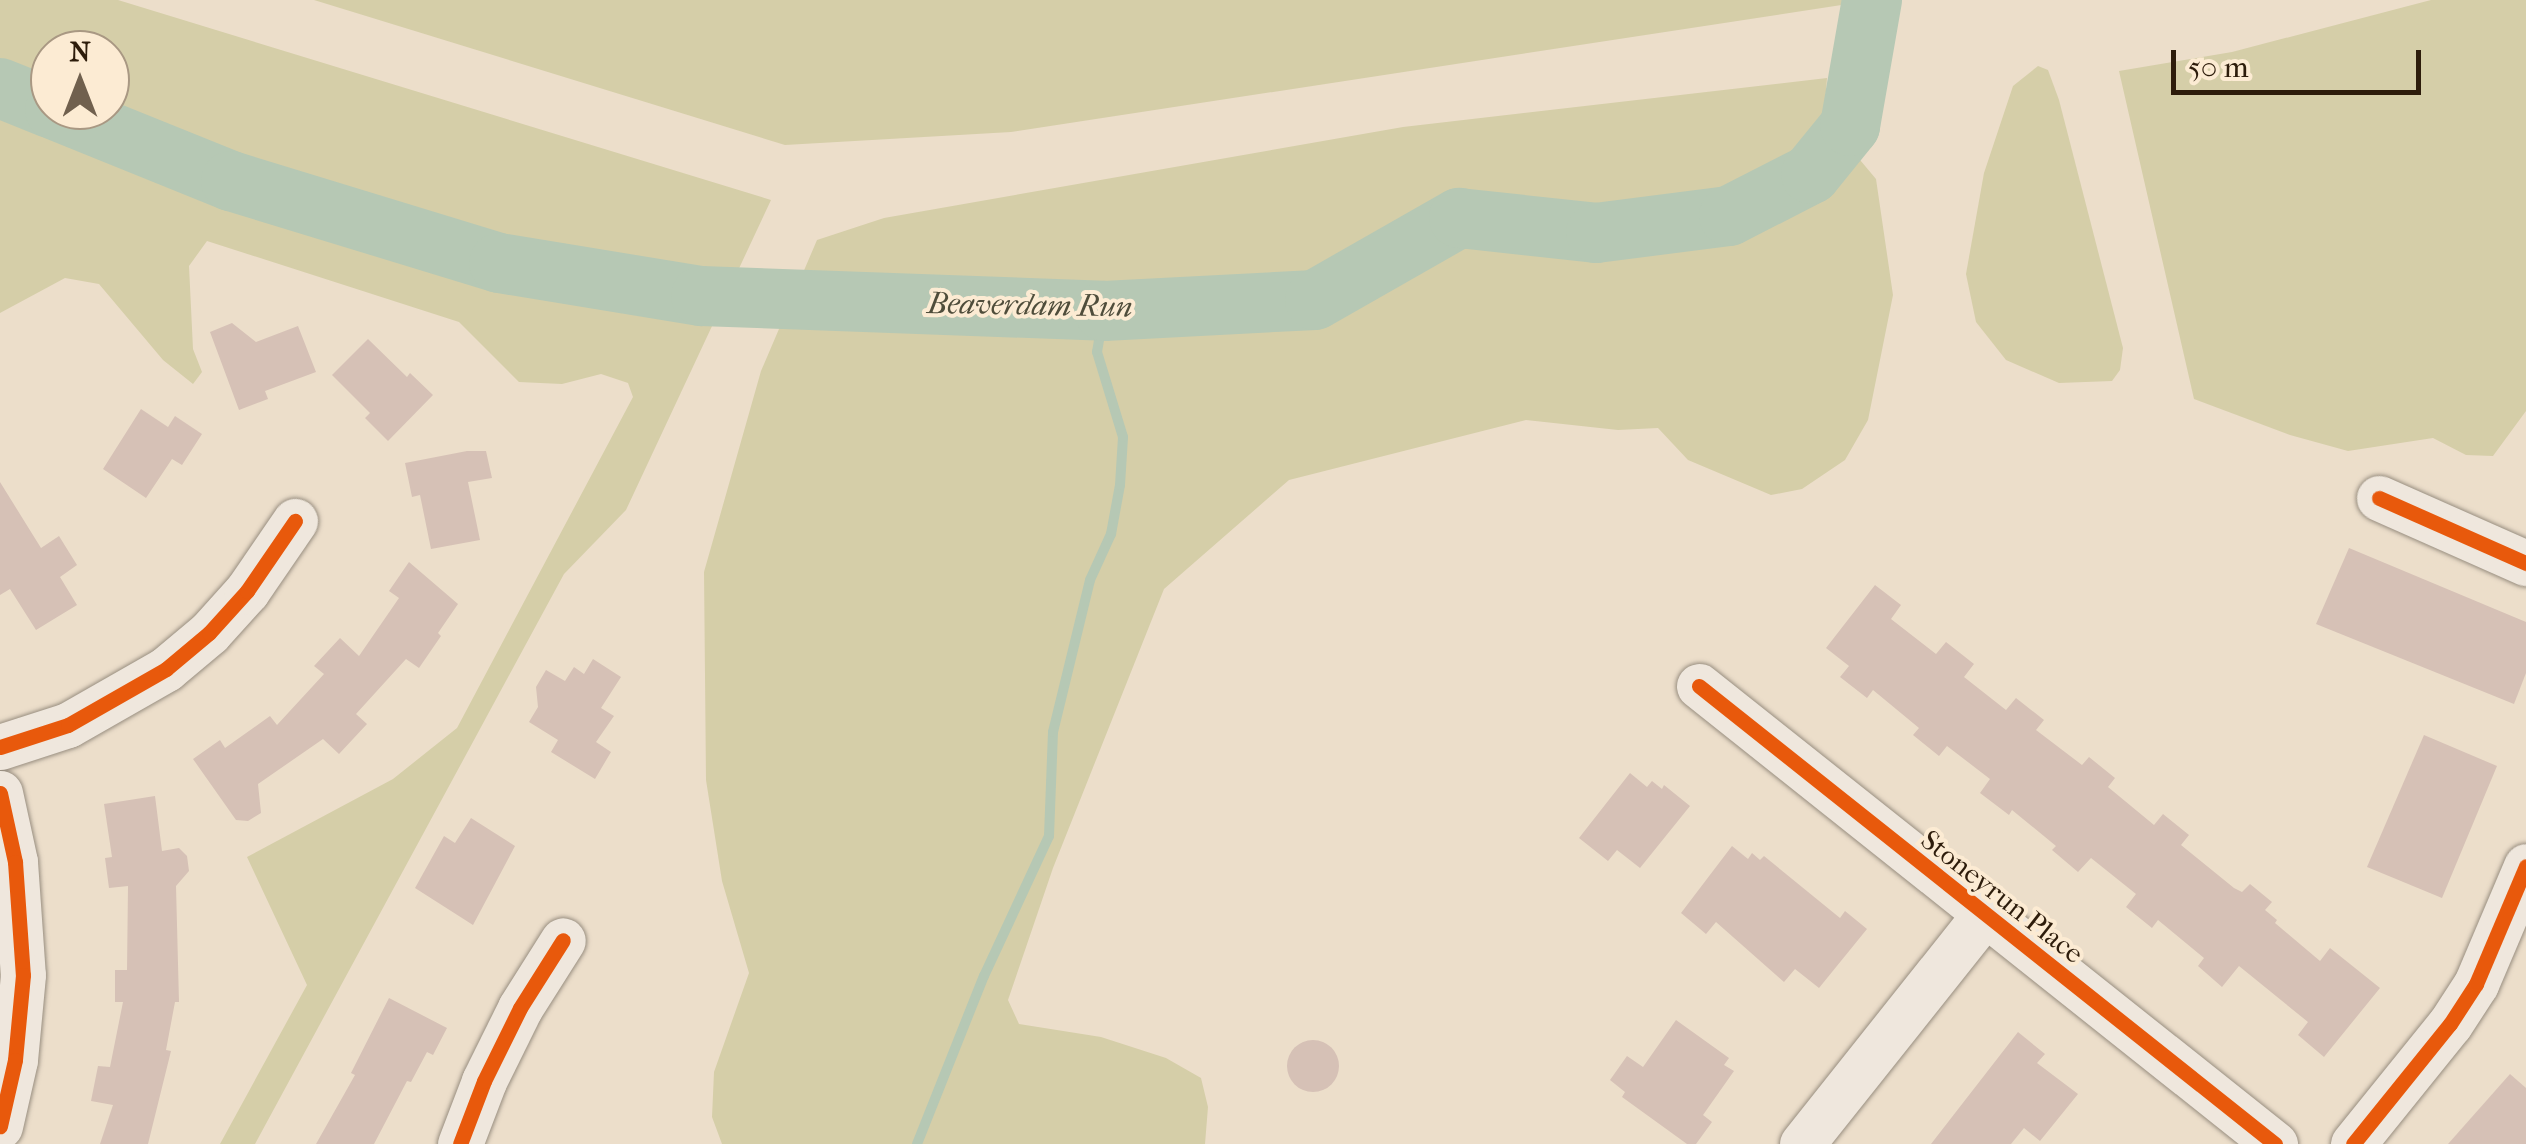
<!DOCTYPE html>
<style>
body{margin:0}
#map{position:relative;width:2526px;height:1144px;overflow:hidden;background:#ecdeca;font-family:"IM FELL French Canon",serif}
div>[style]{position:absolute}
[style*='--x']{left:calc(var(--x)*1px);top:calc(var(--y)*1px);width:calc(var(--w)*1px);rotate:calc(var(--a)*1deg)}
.green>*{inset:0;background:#d5cea8}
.stream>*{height:10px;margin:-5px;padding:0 5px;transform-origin:5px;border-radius:5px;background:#b6c8b4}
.river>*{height:60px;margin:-30px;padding:0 30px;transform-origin:30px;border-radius:30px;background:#b6c8b4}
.building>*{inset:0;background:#d6c1b6}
.round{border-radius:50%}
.roads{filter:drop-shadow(0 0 2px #988e80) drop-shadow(0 0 2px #988e80)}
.minor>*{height:45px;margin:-22.5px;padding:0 22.5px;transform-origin:22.5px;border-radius:22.5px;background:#efe7dd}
.cycleway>*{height:15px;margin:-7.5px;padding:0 7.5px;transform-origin:7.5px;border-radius:7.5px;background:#e8590c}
span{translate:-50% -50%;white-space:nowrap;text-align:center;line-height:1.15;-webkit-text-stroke:8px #fcebd3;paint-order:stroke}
.street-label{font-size:28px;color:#2d1c0b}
.water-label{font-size:30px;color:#4f4d3b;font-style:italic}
.north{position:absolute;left:30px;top:30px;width:100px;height:100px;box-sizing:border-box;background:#fcebd3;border:2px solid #a99883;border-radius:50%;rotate:0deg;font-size:28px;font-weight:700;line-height:40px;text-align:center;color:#2d1c0b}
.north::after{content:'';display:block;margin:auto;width:35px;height:45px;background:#70604e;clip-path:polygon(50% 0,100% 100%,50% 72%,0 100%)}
.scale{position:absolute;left:2171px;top:50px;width:250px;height:45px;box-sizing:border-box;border:5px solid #2d1c0b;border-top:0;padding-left:12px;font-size:30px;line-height:35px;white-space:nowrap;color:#2d1c0b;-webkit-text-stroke:8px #fcebd3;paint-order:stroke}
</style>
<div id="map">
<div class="green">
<i style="clip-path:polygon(evenodd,0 0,118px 0,771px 200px,626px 510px,564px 574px,255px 1144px,220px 1144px,307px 985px,247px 857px,393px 779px,457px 728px,633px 397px,628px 383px,601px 374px,562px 384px,519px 382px,459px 322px,207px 241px,189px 266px,193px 349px,202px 372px,193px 384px,163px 360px,99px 284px,65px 278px,0 313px,0 0,50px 50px,110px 50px,110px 110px,50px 110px,50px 50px)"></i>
<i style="clip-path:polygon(314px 0,1874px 0,1011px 132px,785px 145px)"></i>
<i style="clip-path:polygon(2431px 0,2526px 0,2526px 411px,2493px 456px,2466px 455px,2433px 438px,2348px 451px,2290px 435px,2194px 399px,2119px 71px,2232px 52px)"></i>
<i style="clip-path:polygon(2038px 66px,2048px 70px,2059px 100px,2123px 348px,2120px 370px,2112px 381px,2059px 383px,2006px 360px,1976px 322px,1966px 274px,1984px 173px,2013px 86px)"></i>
<i style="clip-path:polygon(1827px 78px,1824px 117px,1876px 179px,1893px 295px,1868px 420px,1845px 460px,1802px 489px,1771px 495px,1688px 460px,1658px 428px,1618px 430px,1526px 420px,1289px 480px,1164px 589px,1053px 868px,1008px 1000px,1019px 1024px,1101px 1037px,1166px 1058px,1201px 1078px,1208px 1107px,1205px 1144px,722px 1144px,712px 1117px,714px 1072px,749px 973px,722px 881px,706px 780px,704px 572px,761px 371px,817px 240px,884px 218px,1403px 127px)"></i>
</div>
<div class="stream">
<i style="--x:917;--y:1144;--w:181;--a:-68.3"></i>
<i style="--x:984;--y:976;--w:154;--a:-65.1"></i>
<i style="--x:1049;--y:836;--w:104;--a:-87.8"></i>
<i style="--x:1053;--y:732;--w:156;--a:-76.3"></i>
<i style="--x:1090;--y:580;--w:51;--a:-65.5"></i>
<i style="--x:1111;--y:534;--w:50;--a:-79.6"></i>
<i style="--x:1120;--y:485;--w:48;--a:-86.4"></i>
<i style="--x:1123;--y:437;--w:89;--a:-107"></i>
<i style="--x:1097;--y:352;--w:42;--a:-80.3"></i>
</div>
<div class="river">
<i style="--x:0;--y:88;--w:54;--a:21.8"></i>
<i style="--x:55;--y:110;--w:190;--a:22"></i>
<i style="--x:231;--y:181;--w:280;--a:17"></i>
<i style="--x:499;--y:263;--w:205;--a:9.3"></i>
<i style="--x:701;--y:296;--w:403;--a:2.1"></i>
<i style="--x:1104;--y:311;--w:211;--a:-3"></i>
<i style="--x:1315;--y:300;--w:166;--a:-29.7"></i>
<i style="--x:1459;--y:218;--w:138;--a:6.2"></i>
<i style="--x:1596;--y:233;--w:134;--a:-7.3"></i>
<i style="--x:1729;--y:216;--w:92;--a:-27.1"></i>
<i style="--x:1811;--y:174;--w:62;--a:-50.9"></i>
<i style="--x:1850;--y:126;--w:128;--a:-80.1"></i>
</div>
<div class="building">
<i style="clip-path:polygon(232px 323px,256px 342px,298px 326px,316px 372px,265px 391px,268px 399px,239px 410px,210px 332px)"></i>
<i style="clip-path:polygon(368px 339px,407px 377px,410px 373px,433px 395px,388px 441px,365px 418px,370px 413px,332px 375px)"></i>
<i style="clip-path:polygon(141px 409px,168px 427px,175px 416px,202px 434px,182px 465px,172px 459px,146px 498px,103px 469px)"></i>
<i style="clip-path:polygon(467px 451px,486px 451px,492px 478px,468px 482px,480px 540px,431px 549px,420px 495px,412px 497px,405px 463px)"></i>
<i style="clip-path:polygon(0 482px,41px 548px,59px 536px,77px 565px,60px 577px,77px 605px,36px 630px,10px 589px,0 595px)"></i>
<i style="clip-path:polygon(2349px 548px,2526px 622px,2526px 673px,2514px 704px,2316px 624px)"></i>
<i style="clip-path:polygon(409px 562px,458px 604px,438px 633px,441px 636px,419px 668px,406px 659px,356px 714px,367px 724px,339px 754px,323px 739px,258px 784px,261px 813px,248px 821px,236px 820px,193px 759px,220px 740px,225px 748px,270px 716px,277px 725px,324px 674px,314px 666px,340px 638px,359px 656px,399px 598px,389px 591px)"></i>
<i style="clip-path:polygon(1875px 585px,1901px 605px,1891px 619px,1936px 654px,1946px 642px,1974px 664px,1964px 677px,2006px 710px,2016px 698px,2044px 720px,2036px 730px,2082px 765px,2089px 757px,2115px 778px,2108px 787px,2154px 825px,2163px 814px,2189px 835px,2181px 845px,2234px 888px,2242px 892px,2250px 884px,2272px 902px,2265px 910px,2277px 920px,2275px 923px,2320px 961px,2330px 948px,2380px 988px,2324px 1057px,2298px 1035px,2308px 1022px,2239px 966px,2222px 987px,2198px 966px,2204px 958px,2158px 920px,2152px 928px,2126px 907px,2136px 894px,2091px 858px,2078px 872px,2052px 850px,2056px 846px,2012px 810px,2009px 815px,1980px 793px,1990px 779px,1947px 746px,1939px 756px,1913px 735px,1919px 728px,1873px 690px,1867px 698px,1840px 677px,1849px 666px,1826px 648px)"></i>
<i style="clip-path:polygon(593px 659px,621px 677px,601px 708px,614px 716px,596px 742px,611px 752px,595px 779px,551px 752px,558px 740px,529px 722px,538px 707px,536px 687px,546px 670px,565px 681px,574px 667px,584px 674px)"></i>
<i style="clip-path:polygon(2424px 735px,2497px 766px,2442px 898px,2367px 867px)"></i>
<i style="clip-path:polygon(1630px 773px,1647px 787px,1652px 781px,1662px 789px,1664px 785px,1690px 806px,1640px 868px,1617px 850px,1608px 861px,1579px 838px)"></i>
<i style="clip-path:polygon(155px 796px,162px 851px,179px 848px,187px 856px,189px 871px,176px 886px,179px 1002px,175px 1002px,166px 1050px,171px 1051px,148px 1144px,100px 1144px,113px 1105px,91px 1101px,98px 1066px,110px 1067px,123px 1002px,115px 1002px,115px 970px,127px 970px,128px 886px,109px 888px,105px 858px,112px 857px,104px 804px)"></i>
<i style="clip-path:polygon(471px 818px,515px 846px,473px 925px,415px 888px,444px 836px,455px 843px)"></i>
<i style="clip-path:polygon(1732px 846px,1748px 859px,1752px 853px,1760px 860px,1764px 856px,1840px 918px,1845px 911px,1867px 929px,1819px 988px,1795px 969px,1784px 982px,1716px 922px,1706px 934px,1681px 913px)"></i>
<i style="clip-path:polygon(389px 998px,447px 1028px,433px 1055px,427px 1052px,411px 1082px,407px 1081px,374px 1144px,316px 1144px,355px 1075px,351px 1073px)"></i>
<i style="clip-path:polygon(1676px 1020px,1729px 1058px,1724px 1065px,1734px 1071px,1703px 1115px,1712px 1122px,1696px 1144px,1687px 1144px,1622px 1097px,1625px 1092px,1610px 1080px,1627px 1056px,1643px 1067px)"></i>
<i style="clip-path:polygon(2018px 1032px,2045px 1054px,2037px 1063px,2078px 1094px,2040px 1141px,2024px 1128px,2011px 1144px,1931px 1144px)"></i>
<i class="round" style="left:1287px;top:1040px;width:52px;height:52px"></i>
<i style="clip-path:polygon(2510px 1074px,2526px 1088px,2526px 1144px,2448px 1144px)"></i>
</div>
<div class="roads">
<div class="minor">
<i style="--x:2379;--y:498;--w:161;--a:23.9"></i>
<i style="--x:1699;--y:686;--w:736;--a:38.49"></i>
<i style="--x:0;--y:747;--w:71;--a:-17.9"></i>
<i style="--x:68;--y:725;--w:113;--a:-29.7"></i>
<i style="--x:166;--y:669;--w:56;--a:-39.9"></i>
<i style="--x:209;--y:633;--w:57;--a:-47.9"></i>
<i style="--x:247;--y:591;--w:85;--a:-55.6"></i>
<i style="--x:0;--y:793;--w:71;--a:77.7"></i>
<i style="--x:15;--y:862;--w:113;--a:86"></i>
<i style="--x:23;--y:975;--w:85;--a:95.4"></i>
<i style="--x:15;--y:1060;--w:68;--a:102.8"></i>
<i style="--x:460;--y:1144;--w:67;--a:-69.1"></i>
<i style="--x:484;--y:1081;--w:81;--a:-63.7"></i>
<i style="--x:520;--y:1008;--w:80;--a:-57.7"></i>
<i style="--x:1802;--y:1144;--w:293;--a:-51.5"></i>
<i style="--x:2353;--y:1144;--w:154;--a:-51.1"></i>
<i style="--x:2450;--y:1024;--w:48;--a:-57"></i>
<i style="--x:2476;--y:984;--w:128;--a:-67"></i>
</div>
</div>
<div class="cycleway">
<i style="--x:2379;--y:498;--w:161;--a:23.9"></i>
<i style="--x:1699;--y:686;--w:736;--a:38.49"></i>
<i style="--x:0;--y:747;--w:71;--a:-17.9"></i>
<i style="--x:68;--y:725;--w:113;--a:-29.7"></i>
<i style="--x:166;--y:669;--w:56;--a:-39.9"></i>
<i style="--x:209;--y:633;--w:57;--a:-47.9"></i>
<i style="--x:247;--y:591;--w:85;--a:-55.6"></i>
<i style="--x:0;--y:793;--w:71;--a:77.7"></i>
<i style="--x:15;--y:862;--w:113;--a:86"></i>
<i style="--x:23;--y:975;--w:85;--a:95.4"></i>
<i style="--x:15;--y:1060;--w:68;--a:102.8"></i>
<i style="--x:460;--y:1144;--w:67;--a:-69.1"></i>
<i style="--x:484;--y:1081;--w:81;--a:-63.7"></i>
<i style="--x:520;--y:1008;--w:80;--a:-57.7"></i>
<i style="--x:2353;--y:1144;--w:154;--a:-51.1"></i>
<i style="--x:2450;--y:1024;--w:48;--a:-57"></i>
<i style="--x:2476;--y:984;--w:128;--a:-67"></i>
</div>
<div class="street-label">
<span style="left:2002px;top:897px;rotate:38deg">Stoneyrun Place</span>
</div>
<div class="water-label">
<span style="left:1030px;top:306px;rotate:1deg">Beaverdam Run</span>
</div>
<div class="north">N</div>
<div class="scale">50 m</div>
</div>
